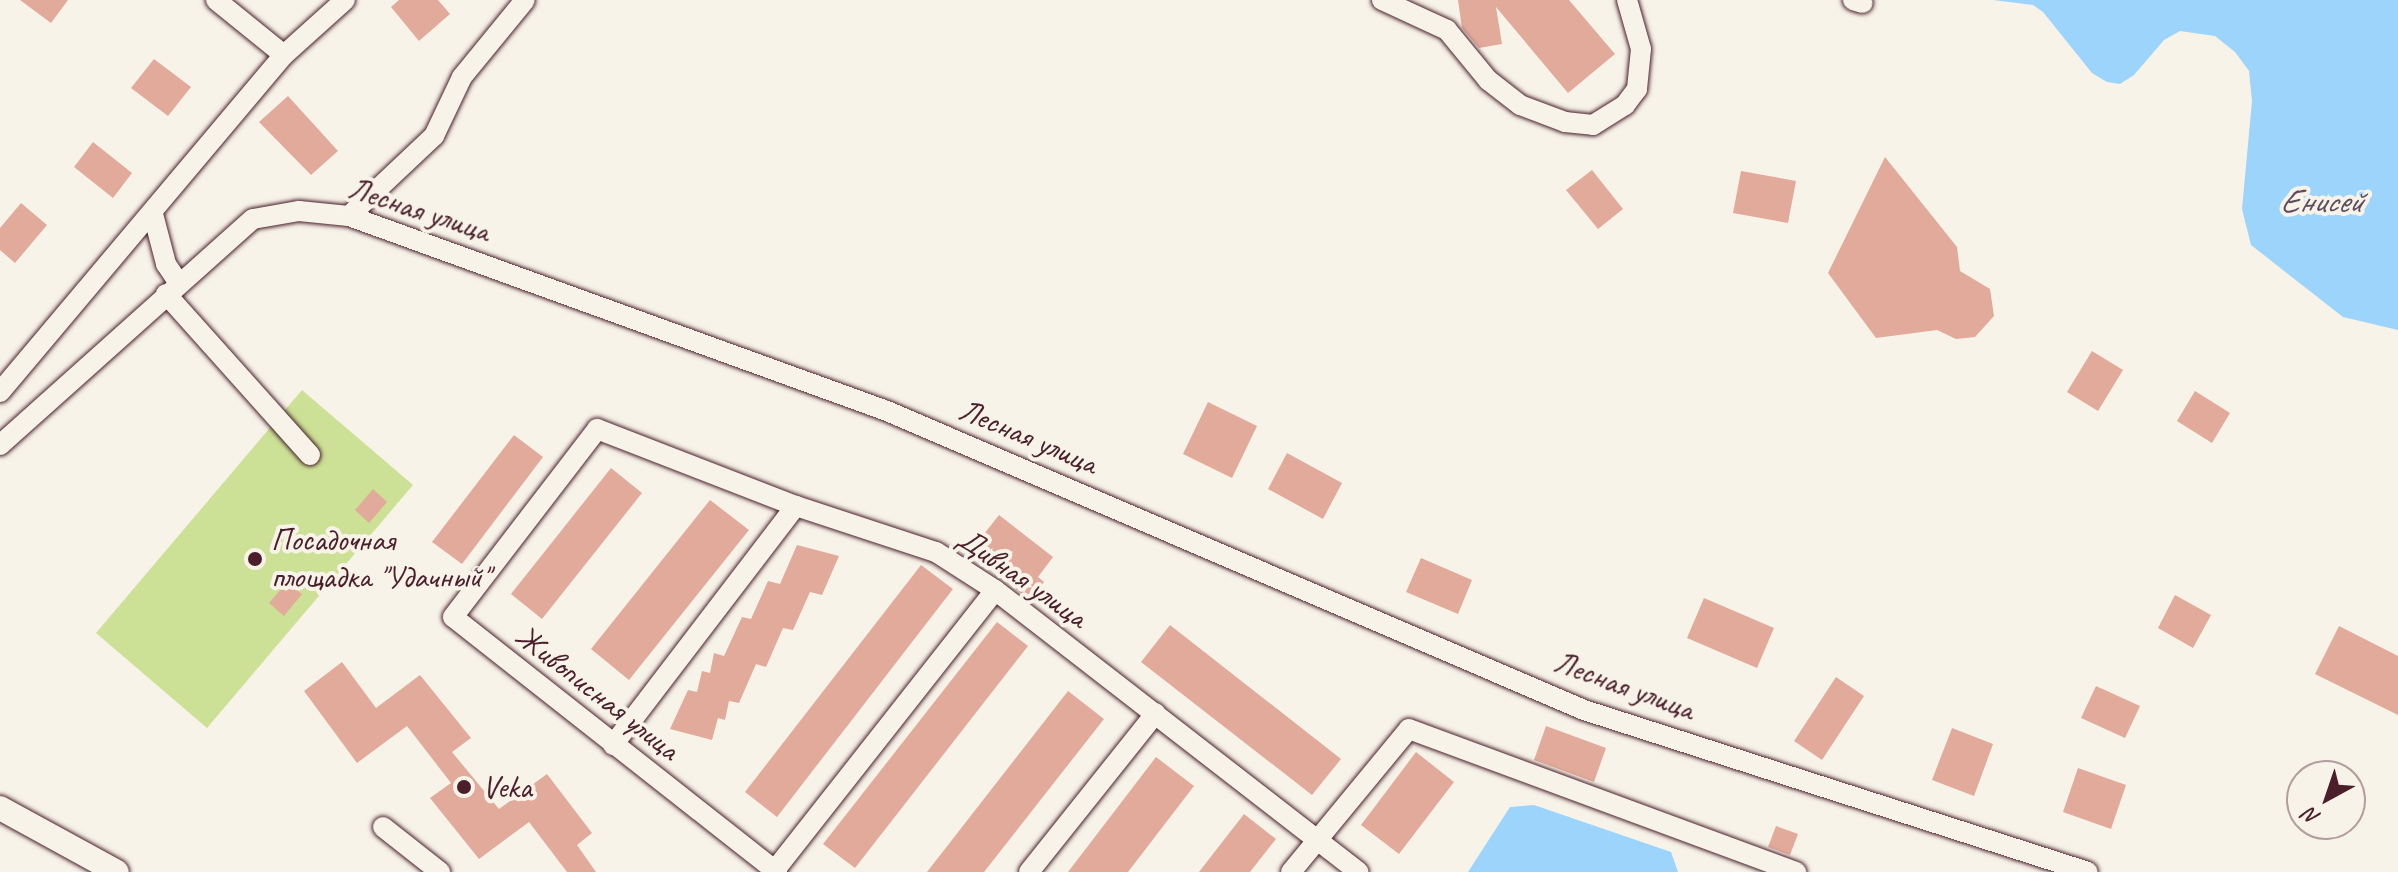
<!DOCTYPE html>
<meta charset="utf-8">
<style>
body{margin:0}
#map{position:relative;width:2398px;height:872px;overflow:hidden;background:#f7f3e8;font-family:Caveat,sans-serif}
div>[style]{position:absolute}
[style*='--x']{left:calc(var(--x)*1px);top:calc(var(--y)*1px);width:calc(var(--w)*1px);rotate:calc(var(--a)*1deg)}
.green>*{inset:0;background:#cce196}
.water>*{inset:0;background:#9cd4fc}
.building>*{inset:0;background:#e2aa9a}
.roads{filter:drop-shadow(0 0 2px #4a1f2b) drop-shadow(0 0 2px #4a1f2b)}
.minor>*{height:20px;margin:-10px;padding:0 10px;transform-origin:10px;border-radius:10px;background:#f7f3e8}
.major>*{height:24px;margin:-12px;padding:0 12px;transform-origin:12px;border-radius:12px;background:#f7f3e8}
.dots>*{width:22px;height:22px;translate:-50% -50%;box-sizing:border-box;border:4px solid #f7f3e8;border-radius:50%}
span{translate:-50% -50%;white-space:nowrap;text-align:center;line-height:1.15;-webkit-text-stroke:8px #f7f3e8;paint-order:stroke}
.street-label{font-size:32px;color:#4a1f2b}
.poi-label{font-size:32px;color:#4a1f2b}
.left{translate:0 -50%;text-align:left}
.water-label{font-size:34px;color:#5e4c5f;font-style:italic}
.north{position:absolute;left:2286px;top:760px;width:80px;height:80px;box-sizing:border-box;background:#f7f3e8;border:2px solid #b29e9c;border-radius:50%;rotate:220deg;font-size:22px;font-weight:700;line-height:32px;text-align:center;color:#4a1f2b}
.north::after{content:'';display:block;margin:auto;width:28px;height:36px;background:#4a1f2b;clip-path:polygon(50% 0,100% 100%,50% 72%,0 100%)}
</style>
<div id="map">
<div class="green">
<i style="clip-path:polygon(302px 390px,413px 485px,207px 728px,96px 633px)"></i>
</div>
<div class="water">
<i style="clip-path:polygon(1993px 0,2398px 0,2398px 330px,2343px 317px,2251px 245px,2242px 209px,2252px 101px,2249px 71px,2235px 52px,2215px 36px,2180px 31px,2164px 40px,2134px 75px,2120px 84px,2107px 82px,2092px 73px,2043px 12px,2033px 5px)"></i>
<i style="clip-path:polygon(1534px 805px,1671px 852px,1678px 872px,1468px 872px,1510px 807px)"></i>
</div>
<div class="building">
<i style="clip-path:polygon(20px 0,68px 0,51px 23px)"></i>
<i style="clip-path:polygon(399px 0,438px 0,450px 14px,419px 41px,391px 7px)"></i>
<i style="clip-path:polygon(1458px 0,1569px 0,1615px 54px,1568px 93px,1496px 7px,1502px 44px,1479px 48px,1462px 28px)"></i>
<i style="clip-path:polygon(154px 59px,191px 87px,168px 116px,131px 88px)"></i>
<i style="clip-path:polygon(288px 96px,338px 151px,311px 175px,259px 122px)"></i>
<i style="clip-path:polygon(93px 142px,132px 173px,113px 198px,74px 167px)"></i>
<i style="clip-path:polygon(1885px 157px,1957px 247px,1960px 271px,1990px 289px,1994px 316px,1975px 337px,1956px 339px,1937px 330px,1876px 338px,1828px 273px)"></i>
<i style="clip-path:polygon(1592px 170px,1623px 209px,1598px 229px,1566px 190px)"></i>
<i style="clip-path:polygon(1741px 171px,1796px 181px,1788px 223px,1733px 213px)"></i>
<i style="clip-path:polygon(21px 203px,47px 225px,15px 263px,0 250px,0 228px)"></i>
<i style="clip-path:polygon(2092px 351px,2123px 370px,2098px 411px,2067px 392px)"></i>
<i style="clip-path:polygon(2195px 391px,2230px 413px,2212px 443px,2177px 421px)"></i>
<i style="clip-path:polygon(1208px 402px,1257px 426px,1232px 478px,1183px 454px)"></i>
<i style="clip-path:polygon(514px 435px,543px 457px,462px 564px,432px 542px)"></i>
<i style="clip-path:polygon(1287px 453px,1342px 483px,1323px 519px,1268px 489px)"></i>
<i style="clip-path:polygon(611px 468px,642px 493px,542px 619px,511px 594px)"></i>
<i style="clip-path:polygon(373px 489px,387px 502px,369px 523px,355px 510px)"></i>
<i style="clip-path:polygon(710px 500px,749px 530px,629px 680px,591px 649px)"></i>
<i style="clip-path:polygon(999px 515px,1053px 557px,1038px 577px,1044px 582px,1030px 600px,1016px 589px,1020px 584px,973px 548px)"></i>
<i style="clip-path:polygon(797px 545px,839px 556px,822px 595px,810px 592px,793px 630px,783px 628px,766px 667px,756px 664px,739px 703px,729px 701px,725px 720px,718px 718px,712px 740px,670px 729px,688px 690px,697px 692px,702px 671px,710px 673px,714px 653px,724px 656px,742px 617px,751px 619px,768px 581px,780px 584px)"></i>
<i style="clip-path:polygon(1421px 558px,1472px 580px,1458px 614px,1406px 592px)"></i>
<i style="clip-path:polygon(921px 565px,953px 589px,777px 817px,745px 792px)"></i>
<i style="clip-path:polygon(287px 582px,302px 594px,284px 616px,269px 603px)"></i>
<i style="clip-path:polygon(2175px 595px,2211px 615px,2193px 648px,2158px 628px)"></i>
<i style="clip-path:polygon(1704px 598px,1774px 628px,1757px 668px,1687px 638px)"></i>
<i style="clip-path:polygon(997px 622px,1028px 646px,855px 868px,823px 844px)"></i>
<i style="clip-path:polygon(1170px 625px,1341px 759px,1312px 795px,1141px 662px)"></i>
<i style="clip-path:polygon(2339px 626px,2398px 656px,2398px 715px,2315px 674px)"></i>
<i style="clip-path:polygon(342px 662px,376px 708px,420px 675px,471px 738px,452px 752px,499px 809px,547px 774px,592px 833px,577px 845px,596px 872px,567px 872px,529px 822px,479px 859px,430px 798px,451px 783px,407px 726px,357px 763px,304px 691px)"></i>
<i style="clip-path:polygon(1836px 677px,1864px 696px,1822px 760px,1794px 741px)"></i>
<i style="clip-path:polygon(2096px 686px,2140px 706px,2125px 738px,2081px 718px)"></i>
<i style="clip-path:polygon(1068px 691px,1104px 719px,984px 872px,927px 872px)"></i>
<i style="clip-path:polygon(1546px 726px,1606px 748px,1594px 782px,1534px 760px)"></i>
<i style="clip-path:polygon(1952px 728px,1993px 744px,1974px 796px,1932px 780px)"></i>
<i style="clip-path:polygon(1416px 752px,1454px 782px,1399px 854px,1361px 825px)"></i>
<i style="clip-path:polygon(1156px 757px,1194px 786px,1128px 872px,1068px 872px)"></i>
<i style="clip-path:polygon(2078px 768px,2126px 785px,2111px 829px,2063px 812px)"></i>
<i style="clip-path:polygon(1244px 814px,1276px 839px,1250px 872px,1199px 872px)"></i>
<i style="clip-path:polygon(1776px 826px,1798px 834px,1790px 855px,1768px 847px)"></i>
</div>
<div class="roads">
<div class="minor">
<i style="--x:216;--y:0;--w:87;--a:39"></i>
<i style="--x:1382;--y:0;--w:72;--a:24.8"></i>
<i style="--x:1447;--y:30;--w:65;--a:50.6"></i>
<i style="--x:1488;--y:80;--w:41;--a:38"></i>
<i style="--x:1520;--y:105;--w:48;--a:20.7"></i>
<i style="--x:1565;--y:122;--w:28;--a:6"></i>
<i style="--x:1593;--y:125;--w:38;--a:-32"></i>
<i style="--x:1625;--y:105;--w:20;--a:-53"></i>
<i style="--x:1637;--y:89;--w:40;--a:-84.3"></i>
<i style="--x:1641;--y:49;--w:51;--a:-105.9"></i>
<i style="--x:1853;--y:0;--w:10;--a:17"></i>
<i style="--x:153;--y:214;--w:52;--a:75.4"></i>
<i style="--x:166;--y:264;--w:23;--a:56"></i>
<i style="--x:349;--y:216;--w:117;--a:-43.3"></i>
<i style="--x:434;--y:136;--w:65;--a:-64.6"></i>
<i style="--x:462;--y:77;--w:99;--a:-50.7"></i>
<i style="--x:166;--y:294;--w:216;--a:48.2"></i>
<i style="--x:0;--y:392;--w:441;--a:-49.9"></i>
<i style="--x:284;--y:55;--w:82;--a:-42"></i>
<i style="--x:0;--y:445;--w:339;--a:-41.8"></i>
<i style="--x:253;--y:219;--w:47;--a:-9.9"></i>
<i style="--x:299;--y:211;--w:50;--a:5.7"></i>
<i style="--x:349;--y:216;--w:572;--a:19.92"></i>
<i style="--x:887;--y:411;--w:758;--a:23.22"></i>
<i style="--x:1584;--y:710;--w:529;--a:17.82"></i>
<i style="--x:613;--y:745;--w:301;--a:-52.6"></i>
<i style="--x:383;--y:827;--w:73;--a:38.3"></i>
<i style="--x:775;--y:870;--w:356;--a:-51.8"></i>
<i style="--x:777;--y:872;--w:412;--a:-141.8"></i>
<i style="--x:453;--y:617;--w:237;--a:-52.5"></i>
<i style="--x:597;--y:429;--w:213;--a:21.2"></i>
<i style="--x:796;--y:506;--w:147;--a:18.2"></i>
<i style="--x:936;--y:552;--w:70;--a:32.8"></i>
<i style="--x:995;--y:590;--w:460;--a:37.8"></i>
<i style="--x:1029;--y:872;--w:203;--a:-51.4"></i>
<i style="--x:1291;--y:872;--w:185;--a:-50.5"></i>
<i style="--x:1409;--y:729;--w:413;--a:20.3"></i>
</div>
<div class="major">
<i style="--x:0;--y:808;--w:133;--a:28.7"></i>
</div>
</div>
<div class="dots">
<i style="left:255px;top:559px;background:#4a1f2b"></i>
<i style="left:464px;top:787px;background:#4a1f2b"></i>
</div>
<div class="street-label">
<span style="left:419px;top:210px;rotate:18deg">Лесная улица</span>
<span style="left:1028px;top:437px;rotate:23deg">Лесная улица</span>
<span style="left:1022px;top:578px;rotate:35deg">Дивная улица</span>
<span style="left:1624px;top:686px;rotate:20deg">Лесная улица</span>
<span style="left:597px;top:693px;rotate:38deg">Живописная улица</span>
</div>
<div class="poi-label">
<span class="left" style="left:271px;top:559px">Посадочная<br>площадка "Удачный"</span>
<span class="left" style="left:482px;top:787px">Veka</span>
</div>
<div class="water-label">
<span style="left:2321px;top:201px">Енисей</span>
</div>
<div class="north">N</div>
</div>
